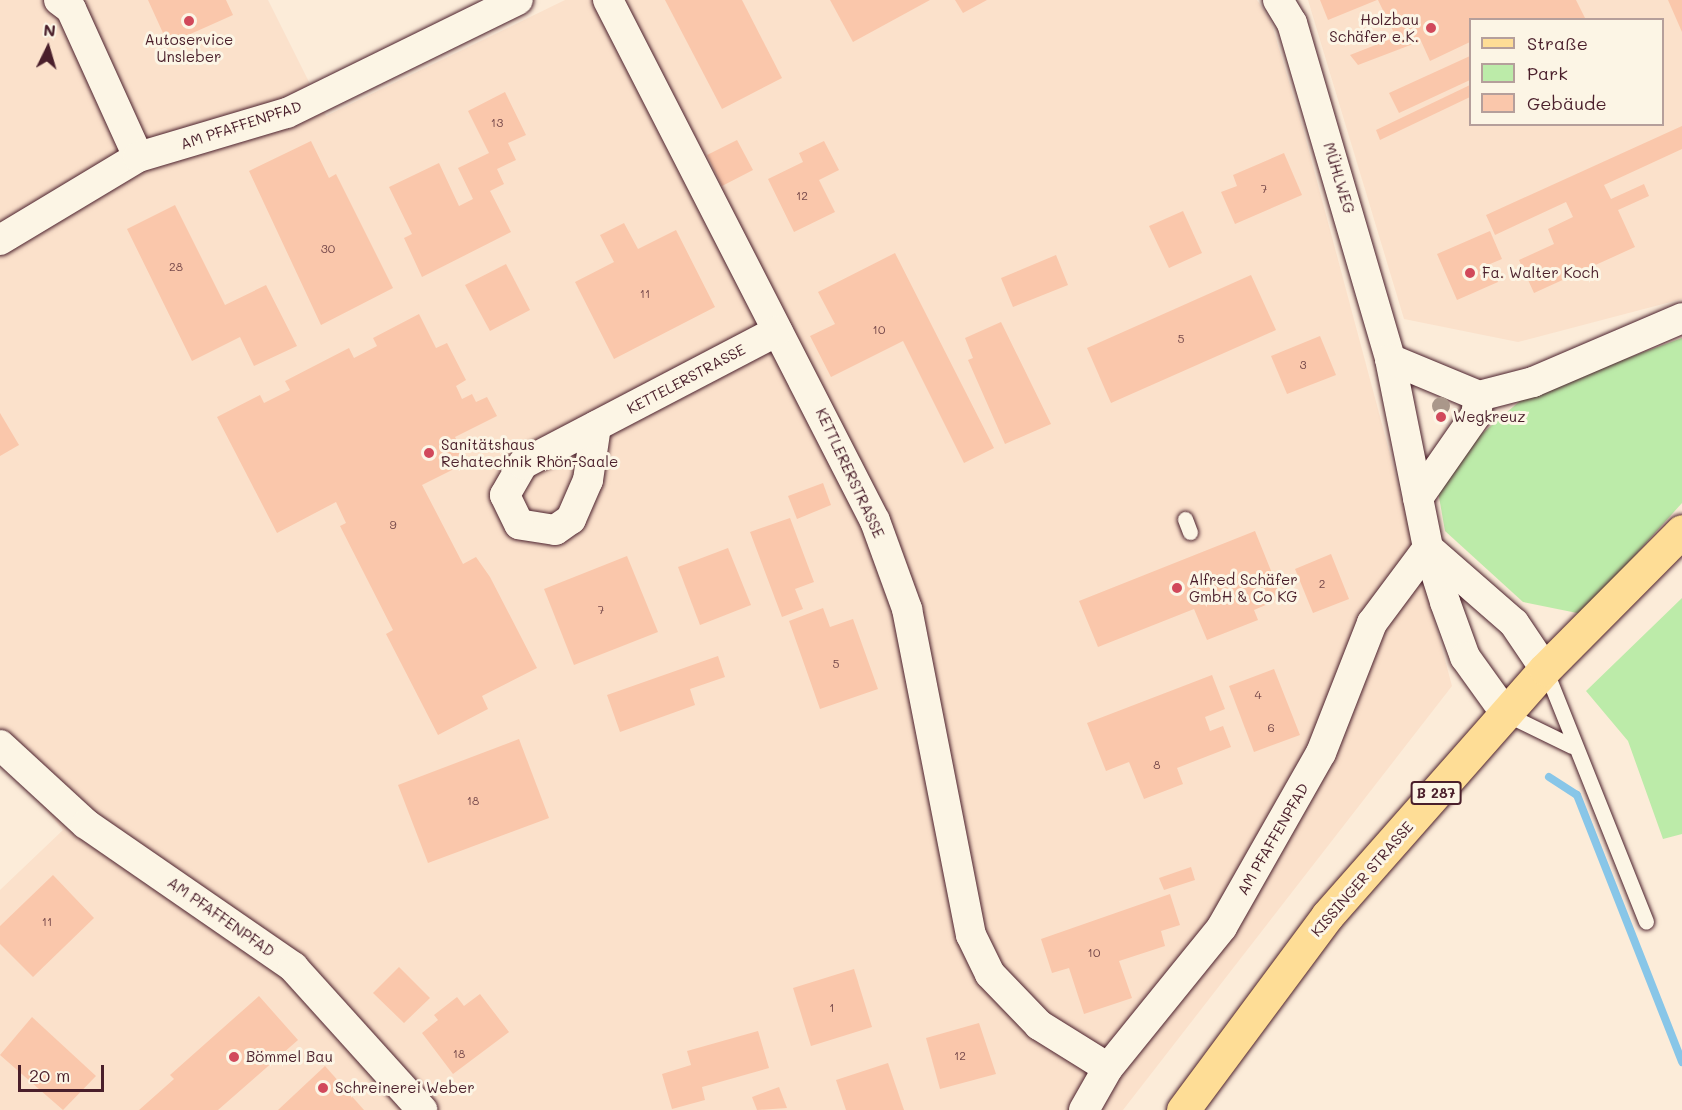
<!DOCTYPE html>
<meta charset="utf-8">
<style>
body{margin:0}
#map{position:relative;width:1682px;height:1110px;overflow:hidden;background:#fcecd9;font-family:Mali,sans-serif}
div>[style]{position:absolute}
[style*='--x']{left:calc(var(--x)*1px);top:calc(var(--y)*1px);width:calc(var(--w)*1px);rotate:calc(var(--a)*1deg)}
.built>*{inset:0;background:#fbe1cb}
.green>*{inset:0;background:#bceba9}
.stream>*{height:8px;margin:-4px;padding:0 4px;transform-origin:4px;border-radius:4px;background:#88c6e8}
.building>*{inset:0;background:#fac7ab}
.roads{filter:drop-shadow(0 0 2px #4a1f2b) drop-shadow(0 0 2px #4a1f2b)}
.service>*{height:15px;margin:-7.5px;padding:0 7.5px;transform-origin:7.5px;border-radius:7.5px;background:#fcf5e5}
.minor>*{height:30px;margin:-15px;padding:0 15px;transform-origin:15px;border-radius:15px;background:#fcf5e5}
.primary>*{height:33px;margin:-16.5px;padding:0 16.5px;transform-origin:16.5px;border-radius:16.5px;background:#fedd96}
.trees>*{width:18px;height:18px;margin:-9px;border-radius:50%;background:#aa978a}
.dots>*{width:16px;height:16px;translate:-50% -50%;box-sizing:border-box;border:3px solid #fcf5e5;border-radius:50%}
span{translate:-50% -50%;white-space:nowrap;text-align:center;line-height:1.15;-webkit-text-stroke:6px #fcf5e5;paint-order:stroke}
.number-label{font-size:12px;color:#76494b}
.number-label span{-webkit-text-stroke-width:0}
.shield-label span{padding:2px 4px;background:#fcf5e5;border:2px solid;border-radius:4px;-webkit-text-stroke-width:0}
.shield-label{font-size:14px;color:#4a1f2b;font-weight:700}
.poi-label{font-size:15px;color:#4a1f2b}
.right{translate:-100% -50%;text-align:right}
.left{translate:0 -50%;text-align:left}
.street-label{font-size:15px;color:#4a1f2b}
.legend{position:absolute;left:1469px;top:18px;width:195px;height:108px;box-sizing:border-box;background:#fcf5e5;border:2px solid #b59f9b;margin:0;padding:8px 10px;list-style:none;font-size:18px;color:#4a1f2b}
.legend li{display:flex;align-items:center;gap:12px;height:30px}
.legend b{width:30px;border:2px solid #b59f9b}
.north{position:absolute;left:18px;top:18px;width:60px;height:60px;-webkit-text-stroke:4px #fcf5e5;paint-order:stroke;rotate:5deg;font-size:16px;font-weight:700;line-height:24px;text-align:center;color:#4a1f2b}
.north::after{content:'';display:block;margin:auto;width:21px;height:27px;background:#4a1f2b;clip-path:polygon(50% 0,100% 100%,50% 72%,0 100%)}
.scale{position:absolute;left:18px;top:1065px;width:86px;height:27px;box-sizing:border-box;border:3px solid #4a1f2b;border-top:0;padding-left:8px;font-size:18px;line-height:21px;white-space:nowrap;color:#4a1f2b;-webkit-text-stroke:4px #fcf5e5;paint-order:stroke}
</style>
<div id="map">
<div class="built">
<i style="clip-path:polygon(0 0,268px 0,326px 116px,565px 0,1257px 0,1271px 22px,1302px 125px,1452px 686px,1123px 1110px,0 1110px,0 890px,63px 830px,0 757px)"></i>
<i style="clip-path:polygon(evenodd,1308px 0,1682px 0,1682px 299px,1518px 342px,1404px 319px,1308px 0,1470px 20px,1662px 20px,1662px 124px,1470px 124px,1470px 20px)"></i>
</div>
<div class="green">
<i style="clip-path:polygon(1682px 338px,1682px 503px,1582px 614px,1523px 602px,1445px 531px,1435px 474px,1527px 395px)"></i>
<i style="clip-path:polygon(1682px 598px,1682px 834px,1663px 839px,1628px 741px,1586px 691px)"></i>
</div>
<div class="stream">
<i style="--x:1549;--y:777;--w:33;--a:33"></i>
<i style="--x:1577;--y:795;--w:287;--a:68.5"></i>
</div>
<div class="building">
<i style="clip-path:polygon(148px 0,226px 0,233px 15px,168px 44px)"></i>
<i style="clip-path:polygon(665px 0,742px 0,782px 78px,722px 109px)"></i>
<i style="clip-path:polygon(830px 0,930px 0,853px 42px)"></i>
<i style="clip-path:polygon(955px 0,987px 0,963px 13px)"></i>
<i style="clip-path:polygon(1320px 0,1377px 0,1328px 20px)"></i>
<i style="clip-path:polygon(1378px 0,1576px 0,1586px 20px,1470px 20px,1470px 42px,1430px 61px,1421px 41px,1358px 65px,1350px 55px,1396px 37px)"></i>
<i style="clip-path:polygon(1668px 0,1682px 0,1682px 32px)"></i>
<i style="clip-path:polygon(1470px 56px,1470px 80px,1399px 113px,1389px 93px)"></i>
<i style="clip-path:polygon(1470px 85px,1470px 97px,1380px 140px,1376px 130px)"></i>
<i style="clip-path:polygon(505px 92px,526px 135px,508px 143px,516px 160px,497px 169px,504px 184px,490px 191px,511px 232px,422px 277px,404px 238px,412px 234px,389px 187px,439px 163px,459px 206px,473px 199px,458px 168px,489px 153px,468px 111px)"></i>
<i style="clip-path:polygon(1682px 126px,1682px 149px,1604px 185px,1611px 199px,1644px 184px,1649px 196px,1618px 210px,1635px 247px,1534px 293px,1519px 260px,1554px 244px,1548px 229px,1573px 217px,1566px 202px,1495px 235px,1486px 215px)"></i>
<i style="clip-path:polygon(737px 140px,753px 170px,722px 186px,707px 155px)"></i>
<i style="clip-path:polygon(311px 141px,329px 178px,336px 174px,393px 288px,321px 325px,249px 171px)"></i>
<i style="clip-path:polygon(824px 141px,839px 170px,819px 180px,835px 212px,794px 232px,768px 179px,803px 162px,799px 153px)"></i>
<i style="clip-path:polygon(1284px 153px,1302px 195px,1235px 224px,1221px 192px,1237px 186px,1233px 175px)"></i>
<i style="clip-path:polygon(175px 205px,225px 305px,266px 285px,297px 346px,254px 366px,240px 337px,192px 361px,127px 229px)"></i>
<i style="clip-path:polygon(1183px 211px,1202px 253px,1169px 268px,1149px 226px)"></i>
<i style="clip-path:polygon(624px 223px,638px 249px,676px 230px,715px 307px,614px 359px,575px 282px,614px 262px,600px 235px)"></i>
<i style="clip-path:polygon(1490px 231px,1502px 259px,1490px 264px,1498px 282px,1457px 300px,1437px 254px)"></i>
<i style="clip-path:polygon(895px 253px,994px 448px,964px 463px,903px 341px,831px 377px,810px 336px,835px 324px,818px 292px)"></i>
<i style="clip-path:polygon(1056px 255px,1068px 285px,1013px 307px,1001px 278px)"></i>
<i style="clip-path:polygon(506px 264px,530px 310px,490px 331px,465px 285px)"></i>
<i style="clip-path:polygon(1251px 275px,1276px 330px,1111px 403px,1087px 348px)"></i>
<i style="clip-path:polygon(419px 314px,436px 348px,447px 343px,466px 380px,456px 386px,462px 399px,472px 394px,476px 402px,487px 397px,497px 416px,455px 437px,468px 462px,422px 485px,463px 564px,476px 557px,490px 577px,537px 668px,482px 696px,488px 709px,438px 735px,386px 634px,393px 630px,340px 526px,346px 523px,336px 502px,277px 533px,217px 417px,260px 395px,264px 403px,290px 390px,285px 381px,349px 348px,354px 358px,377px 346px,373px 338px)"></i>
<i style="clip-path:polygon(1001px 322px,1051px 424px,1005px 444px,968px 360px,973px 358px,965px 338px)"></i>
<i style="clip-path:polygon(1320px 336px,1336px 375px,1287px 394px,1271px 356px)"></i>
<i style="clip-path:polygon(0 413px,19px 445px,0 456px)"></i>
<i style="clip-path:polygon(823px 483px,831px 505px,797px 519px,788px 496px)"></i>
<i style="clip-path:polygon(790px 518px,814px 582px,795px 589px,803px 609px,782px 617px,750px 532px)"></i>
<i style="clip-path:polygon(1255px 531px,1282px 598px,1254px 610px,1258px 620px,1207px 640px,1194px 609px,1098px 647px,1079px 601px)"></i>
<i style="clip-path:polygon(728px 548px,751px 605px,700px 625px,678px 567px)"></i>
<i style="clip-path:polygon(1331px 554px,1349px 599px,1313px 613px,1295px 569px)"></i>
<i style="clip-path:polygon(627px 556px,658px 632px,574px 665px,544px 589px)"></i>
<i style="clip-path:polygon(823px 608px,830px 627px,853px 619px,878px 689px,820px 709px,789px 621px)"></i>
<i style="clip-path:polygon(718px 656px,725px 677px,690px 689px,695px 705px,620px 732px,607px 695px)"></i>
<i style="clip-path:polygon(1274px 669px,1300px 735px,1254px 752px,1229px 686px)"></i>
<i style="clip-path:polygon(1212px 675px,1225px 709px,1205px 717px,1210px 731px,1223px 726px,1231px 747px,1177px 768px,1183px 784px,1144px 799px,1129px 762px,1106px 771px,1087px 723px)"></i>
<i style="clip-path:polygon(519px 739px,549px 818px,428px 863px,398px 785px)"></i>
<i style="clip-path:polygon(1191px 867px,1195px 880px,1164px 890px,1159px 878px)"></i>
<i style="clip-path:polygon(53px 875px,94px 918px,33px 977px,0 944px,0 926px)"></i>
<i style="clip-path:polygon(1170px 894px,1180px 925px,1161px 931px,1165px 946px,1119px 961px,1132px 998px,1084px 1014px,1069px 968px,1052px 973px,1041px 939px)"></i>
<i style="clip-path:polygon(399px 967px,430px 998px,404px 1023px,373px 993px)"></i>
<i style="clip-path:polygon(854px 969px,872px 1027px,811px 1046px,793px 988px)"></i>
<i style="clip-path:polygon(480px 994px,509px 1032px,453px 1074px,422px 1033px,438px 1020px,434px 1015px,457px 997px,464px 1006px)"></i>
<i style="clip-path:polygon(259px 996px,298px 1040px,218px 1110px,139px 1110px,174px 1079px,170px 1075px)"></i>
<i style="clip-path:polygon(32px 1017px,96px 1076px,63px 1110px,0 1055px)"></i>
<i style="clip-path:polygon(979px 1023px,996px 1074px,940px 1089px,926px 1038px)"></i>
<i style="clip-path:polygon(758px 1031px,769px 1068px,702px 1087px,705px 1100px,672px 1109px,662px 1074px,691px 1065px,687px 1051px)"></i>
<i style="clip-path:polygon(888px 1063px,904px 1110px,846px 1110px,836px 1080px)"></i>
<i style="clip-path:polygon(325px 1066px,364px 1110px,278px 1110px)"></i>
<i style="clip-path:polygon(779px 1087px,787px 1108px,757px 1110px,752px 1097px)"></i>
</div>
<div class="roads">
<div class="service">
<i style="--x:1185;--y:519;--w:14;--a:69"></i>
<i style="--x:1545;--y:669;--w:272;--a:68.2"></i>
<i style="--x:1506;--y:714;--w:73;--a:25.9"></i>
</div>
<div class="minor">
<i style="--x:59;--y:0;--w:15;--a:37"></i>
<i style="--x:71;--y:9;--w:162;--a:65.6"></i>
<i style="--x:608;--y:0;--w:585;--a:62.87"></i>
<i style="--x:875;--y:521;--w:94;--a:70"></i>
<i style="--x:907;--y:609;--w:332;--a:78.9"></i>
<i style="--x:971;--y:935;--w:43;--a:64"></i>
<i style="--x:990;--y:974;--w:71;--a:46.1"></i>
<i style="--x:1039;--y:1025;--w:81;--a:31.9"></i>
<i style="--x:1278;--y:0;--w:27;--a:59"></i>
<i style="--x:1292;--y:23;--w:350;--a:73.7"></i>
<i style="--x:1390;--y:359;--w:193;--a:78.6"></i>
<i style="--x:1428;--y:548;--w:57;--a:72.5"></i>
<i style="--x:1445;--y:602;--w:59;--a:70"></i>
<i style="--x:1465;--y:657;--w:70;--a:54.3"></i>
<i style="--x:0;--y:240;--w:161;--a:-31"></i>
<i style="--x:138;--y:157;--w:155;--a:-16.5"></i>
<i style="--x:287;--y:113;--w:257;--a:-26.1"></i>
<i style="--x:1390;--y:359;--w:96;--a:22.6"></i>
<i style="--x:1479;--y:396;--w:56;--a:-14.5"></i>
<i style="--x:1533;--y:382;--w:162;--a:-23.2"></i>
<i style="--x:596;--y:426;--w:55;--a:98.4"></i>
<i style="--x:588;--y:480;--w:43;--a:113.6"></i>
<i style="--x:571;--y:519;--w:19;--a:145"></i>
<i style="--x:555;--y:530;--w:36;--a:-171"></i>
<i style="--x:519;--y:524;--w:32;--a:-116"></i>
<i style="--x:505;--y:495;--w:36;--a:-60"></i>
<i style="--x:523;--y:464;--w:287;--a:-27.6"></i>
<i style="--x:1418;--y:498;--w:101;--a:-55.1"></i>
<i style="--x:1476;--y:415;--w:19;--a:-81"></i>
<i style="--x:1428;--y:548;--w:114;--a:41.1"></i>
<i style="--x:1514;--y:623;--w:55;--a:56"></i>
<i style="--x:0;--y:745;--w:117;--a:42.6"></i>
<i style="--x:86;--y:824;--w:252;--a:34.6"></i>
<i style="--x:293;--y:967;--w:193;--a:47.9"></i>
<i style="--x:1084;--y:1110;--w:48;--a:-60.3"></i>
<i style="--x:1108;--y:1068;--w:181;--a:-51"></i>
<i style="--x:1222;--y:927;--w:200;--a:-60.4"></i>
<i style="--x:1321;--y:753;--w:140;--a:-68.6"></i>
<i style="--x:1372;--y:623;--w:94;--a:-53.3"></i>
</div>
<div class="primary">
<i style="--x:1183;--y:1110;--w:242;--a:-53.4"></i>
<i style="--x:1327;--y:916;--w:329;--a:-48.6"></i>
<i style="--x:1545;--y:669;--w:194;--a:-45.2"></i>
</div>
</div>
<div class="trees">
<i style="left:1441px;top:406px"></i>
</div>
<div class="dots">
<i style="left:189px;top:21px;background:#d1495b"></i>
<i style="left:1431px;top:28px;background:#d1495b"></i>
<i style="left:1470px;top:273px;background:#d1495b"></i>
<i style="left:1441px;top:417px;background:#d1495b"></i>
<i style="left:429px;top:453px;background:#d1495b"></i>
<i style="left:1177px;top:588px;background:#d1495b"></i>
<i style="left:234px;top:1057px;background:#d1495b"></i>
<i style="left:323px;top:1088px;background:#d1495b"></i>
</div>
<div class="number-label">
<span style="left:497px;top:123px">13</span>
<span style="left:1264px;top:189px">7</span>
<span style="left:802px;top:196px">12</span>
<span style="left:328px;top:249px">30</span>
<span style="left:176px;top:267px">28</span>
<span style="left:645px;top:294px">11</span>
<span style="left:879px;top:330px">10</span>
<span style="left:1181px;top:339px">5</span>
<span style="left:1303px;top:365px">3</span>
<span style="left:393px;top:525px">9</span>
<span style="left:1322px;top:584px">2</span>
<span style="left:601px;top:610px">7</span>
<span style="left:836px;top:664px">5</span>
<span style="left:1258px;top:695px">4</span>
<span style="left:1271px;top:728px">6</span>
<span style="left:1157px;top:765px">8</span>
<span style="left:473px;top:801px">18</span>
<span style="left:47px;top:922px">11</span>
<span style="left:1094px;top:953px">10</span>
<span style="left:832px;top:1008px">1</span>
<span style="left:459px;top:1054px">18</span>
<span style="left:960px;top:1056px">12</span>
</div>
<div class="shield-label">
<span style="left:1436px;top:793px">B 287</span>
</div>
<div class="poi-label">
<span class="right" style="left:1419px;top:28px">Holzbau<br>Schäfer e.K.</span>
<span style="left:189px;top:48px">Autoservice<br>Unsleber</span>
<span class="left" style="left:1482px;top:273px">Fa. Walter Koch</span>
<span class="left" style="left:1453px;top:417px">Wegkreuz</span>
<span class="left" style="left:441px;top:453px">Sanitätshaus<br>Rehatechnik Rhön-Saale</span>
<span class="left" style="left:1189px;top:588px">Alfred Schäfer<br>GmbH &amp; Co KG</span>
<span class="left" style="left:246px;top:1057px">Bömmel Bau</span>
<span class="left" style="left:335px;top:1088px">Schreinerei Weber</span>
</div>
<div class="street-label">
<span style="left:241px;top:125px;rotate:-18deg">AM PFAFFENPFAD</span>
<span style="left:1339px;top:178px;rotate:73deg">MÜHLWEG</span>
<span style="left:686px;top:379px;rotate:-28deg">KETTELERSTRASSE</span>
<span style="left:850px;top:473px;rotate:65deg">KETTLERERSTRASSE</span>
<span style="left:1273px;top:839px;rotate:-60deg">AM PFAFFENPFAD</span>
<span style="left:1362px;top:879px;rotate:-49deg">KISSINGER STRASSE</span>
<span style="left:221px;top:917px;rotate:35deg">AM PFAFFENPFAD</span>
</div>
<ul class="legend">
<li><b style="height:8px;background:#fedd96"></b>Straße</li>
<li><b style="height:16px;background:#bceba9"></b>Park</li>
<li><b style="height:16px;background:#fac7ab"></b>Gebäude</li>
</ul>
<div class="north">N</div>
<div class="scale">20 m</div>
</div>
